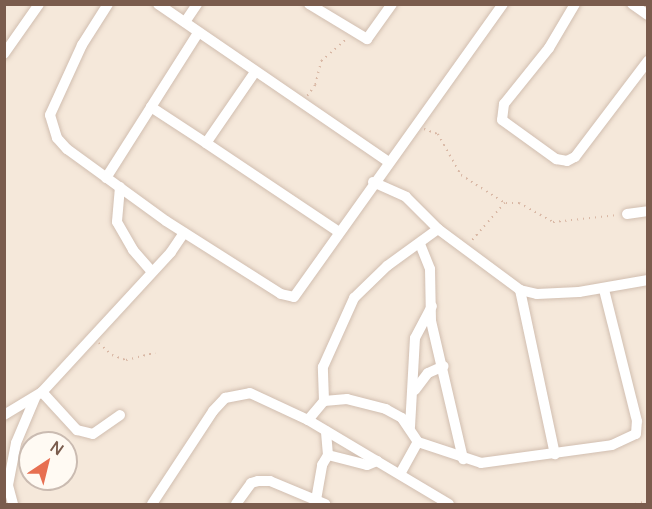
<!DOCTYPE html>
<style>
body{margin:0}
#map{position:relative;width:652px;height:509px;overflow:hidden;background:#fdf6ec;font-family:Manrope,sans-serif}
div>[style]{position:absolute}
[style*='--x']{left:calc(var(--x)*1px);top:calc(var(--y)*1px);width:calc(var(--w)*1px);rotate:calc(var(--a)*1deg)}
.residential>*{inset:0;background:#f5e8da}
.path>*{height:1.5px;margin-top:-0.75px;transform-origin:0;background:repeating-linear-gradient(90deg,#d9b8a5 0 1.5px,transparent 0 6px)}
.roads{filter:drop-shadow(0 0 2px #d1beb0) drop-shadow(0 0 2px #d1beb0)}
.minor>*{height:10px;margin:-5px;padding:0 5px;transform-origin:5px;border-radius:5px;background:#fff}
span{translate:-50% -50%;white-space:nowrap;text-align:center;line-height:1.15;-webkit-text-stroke:5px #fffaf3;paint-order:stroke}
.frame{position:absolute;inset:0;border:6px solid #7a5c4d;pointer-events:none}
.north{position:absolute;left:18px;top:431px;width:60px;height:60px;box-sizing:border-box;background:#fffaf3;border:2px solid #cabbb1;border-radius:50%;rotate:35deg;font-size:16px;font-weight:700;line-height:24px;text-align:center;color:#7a5c4d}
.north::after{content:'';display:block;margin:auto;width:21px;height:27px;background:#e76f51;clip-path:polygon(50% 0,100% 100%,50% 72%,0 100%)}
</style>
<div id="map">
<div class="residential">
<i style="clip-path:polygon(evenodd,4px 5px,647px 5px,647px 504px,5px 504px,4px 5px,30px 443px,66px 443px,66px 479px,30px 479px,30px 443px)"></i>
</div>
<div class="path">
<i style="--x:307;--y:96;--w:14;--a:-54"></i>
<i style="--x:315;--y:85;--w:25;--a:-76"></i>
<i style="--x:321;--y:61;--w:35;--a:-41"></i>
<i style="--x:424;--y:129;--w:15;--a:20"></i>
<i style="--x:438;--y:134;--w:47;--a:60.7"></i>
<i style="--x:461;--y:175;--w:52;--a:32.5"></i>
<i style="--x:505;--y:203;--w:52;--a:131.1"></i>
<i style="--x:506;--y:203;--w:13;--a:0"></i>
<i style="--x:519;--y:203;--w:39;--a:29"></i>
<i style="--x:553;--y:222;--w:65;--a:-6.1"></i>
<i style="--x:99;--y:343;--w:18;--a:43"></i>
<i style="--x:112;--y:355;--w:15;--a:20"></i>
<i style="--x:126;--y:360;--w:30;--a:-14"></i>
<i style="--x:635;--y:504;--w:13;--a:-13"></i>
</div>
<div class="roads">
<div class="minor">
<i style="--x:108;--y:4;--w:49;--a:122.4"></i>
<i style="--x:82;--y:45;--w:77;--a:114.6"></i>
<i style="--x:50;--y:115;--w:24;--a:73"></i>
<i style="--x:57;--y:138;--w:15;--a:48"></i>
<i style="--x:67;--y:149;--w:122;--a:36"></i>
<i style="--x:166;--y:221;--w:136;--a:32.4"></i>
<i style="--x:281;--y:294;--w:13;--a:13"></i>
<i style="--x:294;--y:297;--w:360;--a:-54.5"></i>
<i style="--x:158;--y:4;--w:278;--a:34.4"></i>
<i style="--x:309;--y:4;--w:68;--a:31.1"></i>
<i style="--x:367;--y:39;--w:43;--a:-54.5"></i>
<i style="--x:575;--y:4;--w:51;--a:120.6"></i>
<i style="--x:549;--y:48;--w:72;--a:128.8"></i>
<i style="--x:504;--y:104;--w:16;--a:97"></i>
<i style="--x:502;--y:120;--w:67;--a:35.8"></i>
<i style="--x:556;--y:159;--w:11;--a:10"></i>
<i style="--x:567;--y:161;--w:9;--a:-27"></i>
<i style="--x:575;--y:157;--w:121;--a:-52.8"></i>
<i style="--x:632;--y:4;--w:19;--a:35"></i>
<i style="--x:185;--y:22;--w:22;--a:-56"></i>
<i style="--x:198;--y:33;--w:88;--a:122.4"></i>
<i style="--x:151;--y:107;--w:66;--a:33.2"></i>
<i style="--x:4;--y:54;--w:61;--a:-55"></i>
<i style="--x:255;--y:72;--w:86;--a:124.6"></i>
<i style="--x:206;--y:143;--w:160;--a:33.8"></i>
<i style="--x:106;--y:178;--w:84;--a:-57.6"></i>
<i style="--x:373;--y:182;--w:36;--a:24"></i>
<i style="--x:406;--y:197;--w:45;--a:45"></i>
<i style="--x:438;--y:229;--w:102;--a:36.6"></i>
<i style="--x:520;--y:290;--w:17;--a:13"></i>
<i style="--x:537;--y:294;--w:42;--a:-2.7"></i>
<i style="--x:579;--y:292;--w:70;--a:-9.9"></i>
<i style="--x:120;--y:187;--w:35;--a:95"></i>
<i style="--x:117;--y:222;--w:32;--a:60"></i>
<i style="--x:133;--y:250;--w:29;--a:49"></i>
<i style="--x:627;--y:214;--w:21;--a:-8"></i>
<i style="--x:420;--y:244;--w:27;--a:68"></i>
<i style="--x:430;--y:269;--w:52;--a:88.9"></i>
<i style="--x:431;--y:321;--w:142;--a:76.9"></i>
<i style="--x:520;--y:290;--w:168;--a:78"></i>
<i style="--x:415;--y:390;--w:21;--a:-53"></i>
<i style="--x:428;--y:373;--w:17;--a:-24"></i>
<i style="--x:42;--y:392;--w:52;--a:47.4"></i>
<i style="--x:77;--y:430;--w:16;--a:14"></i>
<i style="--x:93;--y:434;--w:33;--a:-35"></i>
<i style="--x:4;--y:415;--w:44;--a:-31.2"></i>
<i style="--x:42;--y:392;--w:190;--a:-47.3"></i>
<i style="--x:171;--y:252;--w:23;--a:-56"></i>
<i style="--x:308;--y:420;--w:25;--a:-50"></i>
<i style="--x:410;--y:427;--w:89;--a:-86.8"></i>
<i style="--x:415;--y:338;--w:36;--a:-62"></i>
<i style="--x:418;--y:442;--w:29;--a:-124"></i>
<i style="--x:402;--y:418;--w:18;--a:-151"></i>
<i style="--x:386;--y:409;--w:40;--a:-165.6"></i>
<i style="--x:347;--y:399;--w:23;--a:175"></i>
<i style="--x:324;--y:401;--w:34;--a:-92"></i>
<i style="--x:323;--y:367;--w:76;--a:-65.8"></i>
<i style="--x:354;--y:298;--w:46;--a:-44.1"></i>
<i style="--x:387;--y:266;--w:63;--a:-36"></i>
<i style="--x:328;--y:455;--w:40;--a:14.4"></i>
<i style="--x:367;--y:465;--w:11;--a:-22"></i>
<i style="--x:400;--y:474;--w:37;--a:-61"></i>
<i style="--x:418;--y:442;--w:66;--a:18.4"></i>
<i style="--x:481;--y:463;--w:132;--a:-7.8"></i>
<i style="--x:612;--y:445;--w:26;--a:-25"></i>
<i style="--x:636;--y:434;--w:13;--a:-86"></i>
<i style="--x:637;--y:421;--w:135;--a:-104.1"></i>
<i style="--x:316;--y:500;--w:36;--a:-80"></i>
<i style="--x:322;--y:465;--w:12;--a:-59"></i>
<i style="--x:328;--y:455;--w:24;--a:-95"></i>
<i style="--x:13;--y:504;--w:20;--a:-105"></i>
<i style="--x:8;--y:485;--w:43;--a:-79.2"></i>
<i style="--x:16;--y:443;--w:49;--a:-67.1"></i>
<i style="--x:152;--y:504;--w:111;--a:-56.7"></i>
<i style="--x:213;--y:411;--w:18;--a:-47"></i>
<i style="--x:225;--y:398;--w:25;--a:-11"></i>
<i style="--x:250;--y:393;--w:64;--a:25"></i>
<i style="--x:308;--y:420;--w:164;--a:30.8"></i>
<i style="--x:236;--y:504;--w:26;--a:-54"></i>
<i style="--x:251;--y:483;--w:7;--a:-16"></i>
<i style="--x:258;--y:481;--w:12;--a:0"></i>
<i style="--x:270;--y:481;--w:60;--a:22.7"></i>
</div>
</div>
<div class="frame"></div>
<div class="north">N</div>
</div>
